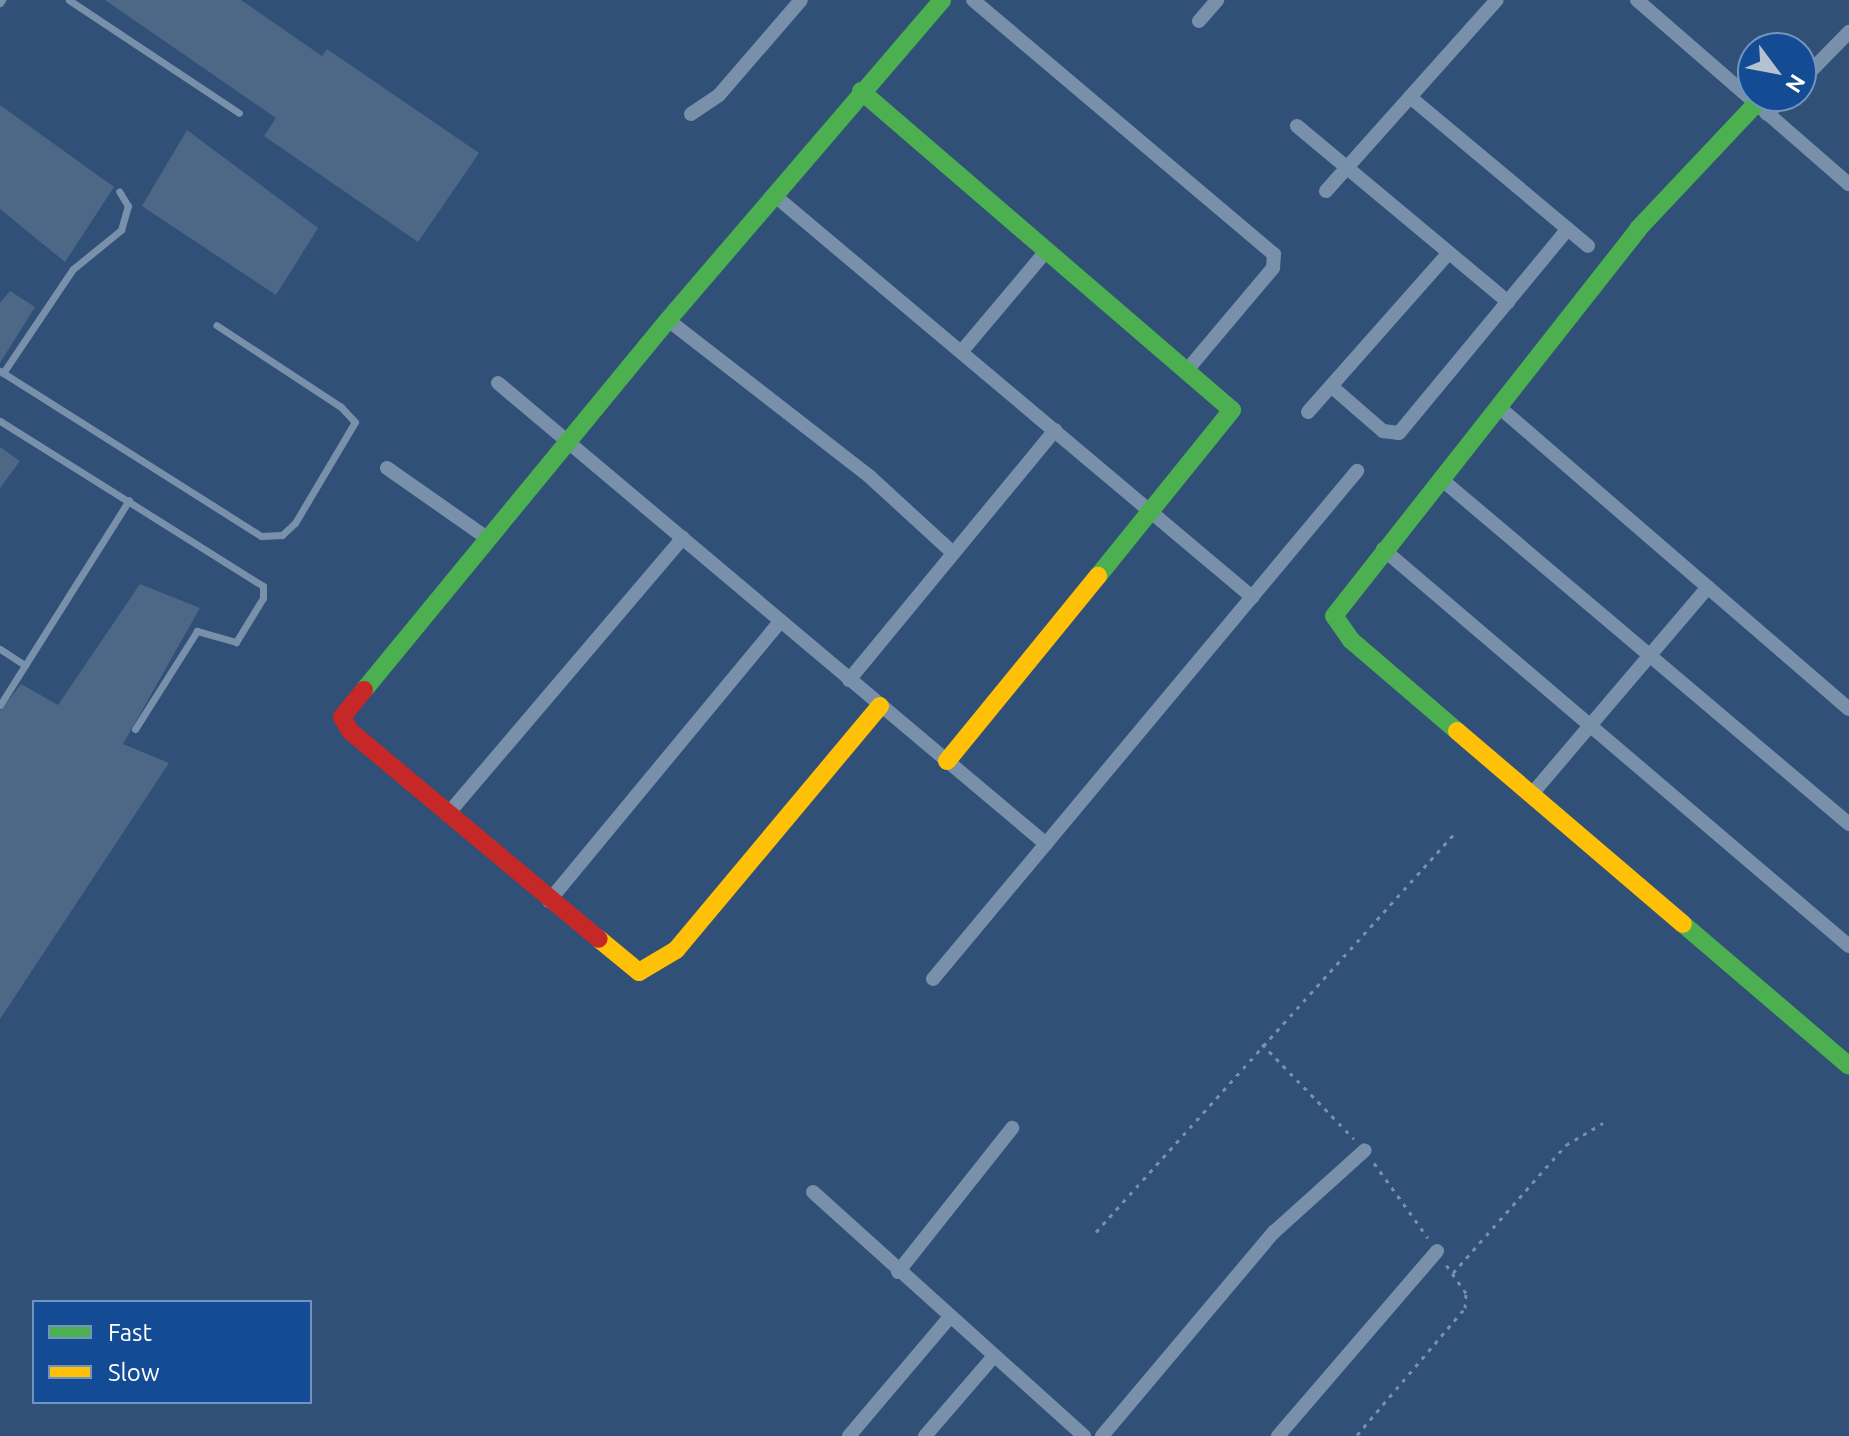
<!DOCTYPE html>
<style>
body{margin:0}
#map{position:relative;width:1849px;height:1436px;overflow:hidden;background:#305078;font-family:Ubuntu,sans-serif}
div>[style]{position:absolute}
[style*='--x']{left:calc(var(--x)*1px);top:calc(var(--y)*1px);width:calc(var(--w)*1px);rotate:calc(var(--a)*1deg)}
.building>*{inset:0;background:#4d6787}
.path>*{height:3px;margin-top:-1.5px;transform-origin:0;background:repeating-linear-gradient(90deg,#7990ab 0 4px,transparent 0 10px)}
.lane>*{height:7px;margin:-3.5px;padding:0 3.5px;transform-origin:3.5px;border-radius:3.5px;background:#7990ab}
.street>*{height:14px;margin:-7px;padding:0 7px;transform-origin:7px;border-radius:7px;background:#7990ab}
.fast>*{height:18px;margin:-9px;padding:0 9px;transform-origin:9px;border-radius:9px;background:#4caf50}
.slow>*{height:18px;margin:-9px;padding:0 9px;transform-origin:9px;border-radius:9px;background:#ffc107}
.jam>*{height:18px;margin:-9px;padding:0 9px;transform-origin:9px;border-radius:9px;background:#c62828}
span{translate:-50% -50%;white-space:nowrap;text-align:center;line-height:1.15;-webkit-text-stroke:6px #134c95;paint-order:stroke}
.legend{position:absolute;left:32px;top:1300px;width:280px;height:104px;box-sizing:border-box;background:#134c95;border:2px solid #7194bf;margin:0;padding:10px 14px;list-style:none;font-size:24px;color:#fff}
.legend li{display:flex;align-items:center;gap:16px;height:40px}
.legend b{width:40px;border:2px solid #7194bf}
.north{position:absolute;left:1737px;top:32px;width:80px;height:80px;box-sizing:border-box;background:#134c95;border:2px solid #7194bf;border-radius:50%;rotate:122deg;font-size:22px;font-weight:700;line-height:32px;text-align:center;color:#fff}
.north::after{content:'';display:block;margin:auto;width:28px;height:36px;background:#b7c2d0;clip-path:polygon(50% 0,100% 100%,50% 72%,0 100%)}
</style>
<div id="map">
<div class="building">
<i style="clip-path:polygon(105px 0,241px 0,322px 56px,327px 49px,479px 153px,418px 242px,264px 136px,276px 118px)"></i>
<i style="clip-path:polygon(0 105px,114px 187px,65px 262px,0 209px)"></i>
<i style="clip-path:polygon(187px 130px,318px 228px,276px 295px,142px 206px)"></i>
<i style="clip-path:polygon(10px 291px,35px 307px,0 363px,0 303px)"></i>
<i style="clip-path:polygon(0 447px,20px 461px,0 488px)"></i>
<i style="clip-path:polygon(140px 584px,200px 608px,123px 744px,169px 763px,0 1019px,0 711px,21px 684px,58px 705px)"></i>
</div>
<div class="path">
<i style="--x:1262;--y:1044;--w:132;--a:45.9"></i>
<i style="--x:1374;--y:1163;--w:92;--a:54.2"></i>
<i style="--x:1096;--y:1232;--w:534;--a:-48.04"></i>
<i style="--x:1453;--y:1273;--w:171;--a:-48.6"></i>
<i style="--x:1566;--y:1145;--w:43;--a:-30.7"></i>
<i style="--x:1357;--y:1435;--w:167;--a:-49.6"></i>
<i style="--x:1465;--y:1308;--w:15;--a:-86"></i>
<i style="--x:1466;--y:1293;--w:35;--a:-125"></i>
</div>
<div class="lane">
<i style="--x:69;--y:0;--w:204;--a:33.6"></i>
<i style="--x:0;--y:3;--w:4;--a:-56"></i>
<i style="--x:0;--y:371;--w:309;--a:32.3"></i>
<i style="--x:261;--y:536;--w:21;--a:-3"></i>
<i style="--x:282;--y:535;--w:18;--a:-43"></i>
<i style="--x:295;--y:523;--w:117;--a:-59.3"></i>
<i style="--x:355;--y:422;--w:21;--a:-133"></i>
<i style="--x:341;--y:407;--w:149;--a:-146.7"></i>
<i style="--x:3;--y:373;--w:125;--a:-56.1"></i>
<i style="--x:73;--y:269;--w:62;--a:-39.1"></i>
<i style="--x:121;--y:230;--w:25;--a:-74"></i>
<i style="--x:128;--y:206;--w:17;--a:-121"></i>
<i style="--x:0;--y:421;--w:310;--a:32.1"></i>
<i style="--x:263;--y:586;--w:12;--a:90"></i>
<i style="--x:263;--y:598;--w:52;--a:121.5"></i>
<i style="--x:236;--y:642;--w:41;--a:-164.2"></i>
<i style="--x:197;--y:631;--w:116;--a:122.3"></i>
<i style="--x:0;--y:649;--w:30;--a:33"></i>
<i style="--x:0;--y:705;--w:242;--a:-57.8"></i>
</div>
<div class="street">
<i style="--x:973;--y:0;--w:394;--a:40.2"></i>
<i style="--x:1274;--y:254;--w:14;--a:94"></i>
<i style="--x:1273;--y:268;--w:133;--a:130.1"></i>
<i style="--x:1637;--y:0;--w:281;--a:41"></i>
<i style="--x:1199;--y:21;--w:28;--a:-49"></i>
<i style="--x:1801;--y:81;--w:69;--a:-45.6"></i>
<i style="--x:1410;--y:97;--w:232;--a:39.9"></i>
<i style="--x:691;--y:114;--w:34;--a:-34"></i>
<i style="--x:719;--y:95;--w:125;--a:-49.2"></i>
<i style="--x:1767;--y:114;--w:26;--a:-43"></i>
<i style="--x:1297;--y:126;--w:275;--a:39.8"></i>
<i style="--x:1326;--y:191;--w:256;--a:-48.2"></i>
<i style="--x:774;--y:195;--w:625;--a:40.06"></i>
<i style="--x:668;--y:320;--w:254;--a:37.8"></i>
<i style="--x:869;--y:476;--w:114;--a:42.5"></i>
<i style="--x:962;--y:351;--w:132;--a:-49.9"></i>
<i style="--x:498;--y:383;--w:716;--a:40.07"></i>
<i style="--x:1331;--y:386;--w:69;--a:40.9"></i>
<i style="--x:1383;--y:431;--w:16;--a:7"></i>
<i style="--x:1399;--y:433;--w:265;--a:-50.4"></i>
<i style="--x:1499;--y:407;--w:462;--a:40.8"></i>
<i style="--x:1308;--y:412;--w:211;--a:-48.5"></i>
<i style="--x:387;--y:468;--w:122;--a:35"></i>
<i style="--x:1440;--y:478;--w:536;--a:40.23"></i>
<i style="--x:1383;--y:549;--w:612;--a:40.43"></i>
<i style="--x:849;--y:680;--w:324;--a:-50.5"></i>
<i style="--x:1531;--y:795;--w:273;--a:-49.6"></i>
<i style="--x:447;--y:815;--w:364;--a:-49.6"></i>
<i style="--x:549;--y:901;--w:362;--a:-50.4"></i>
<i style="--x:933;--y:979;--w:662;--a:-50.15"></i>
<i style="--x:813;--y:1192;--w:365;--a:42"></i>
<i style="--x:898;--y:1272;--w:184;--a:-51.6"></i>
<i style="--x:849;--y:1436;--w:156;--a:-49.7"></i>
<i style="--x:925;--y:1436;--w:106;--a:-49.2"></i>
<i style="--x:1102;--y:1436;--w:267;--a:-49.9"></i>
<i style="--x:1274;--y:1232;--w:122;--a:-42"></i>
<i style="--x:1278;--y:1436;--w:244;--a:-49.3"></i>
</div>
<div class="fast">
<i style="--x:861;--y:91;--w:489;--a:40.7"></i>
<i style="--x:1232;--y:410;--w:213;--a:128.9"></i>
<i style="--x:364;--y:690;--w:479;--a:-50.6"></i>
<i style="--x:668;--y:320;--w:421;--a:-49.4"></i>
<i style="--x:1457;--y:731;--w:140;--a:-139.4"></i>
<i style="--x:1351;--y:640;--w:29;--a:-125"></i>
<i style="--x:1334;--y:616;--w:492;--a:-51.8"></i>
<i style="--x:1638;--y:229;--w:172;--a:-46.7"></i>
<i style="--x:1683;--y:924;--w:218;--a:40.5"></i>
</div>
<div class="slow">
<i style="--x:1457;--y:731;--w:297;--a:40.5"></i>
<i style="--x:947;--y:761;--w:239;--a:-50.8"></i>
<i style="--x:599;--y:939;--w:52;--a:39.5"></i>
<i style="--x:639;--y:972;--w:43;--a:-30.7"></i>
<i style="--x:676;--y:950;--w:318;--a:-50.1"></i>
</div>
<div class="jam">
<i style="--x:364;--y:690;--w:35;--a:129"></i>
<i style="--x:342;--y:717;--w:16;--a:60"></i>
<i style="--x:350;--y:731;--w:324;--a:39.9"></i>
</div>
<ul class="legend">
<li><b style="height:10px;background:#4caf50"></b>Fast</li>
<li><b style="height:10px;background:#ffc107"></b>Slow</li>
</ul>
<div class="north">N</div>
</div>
